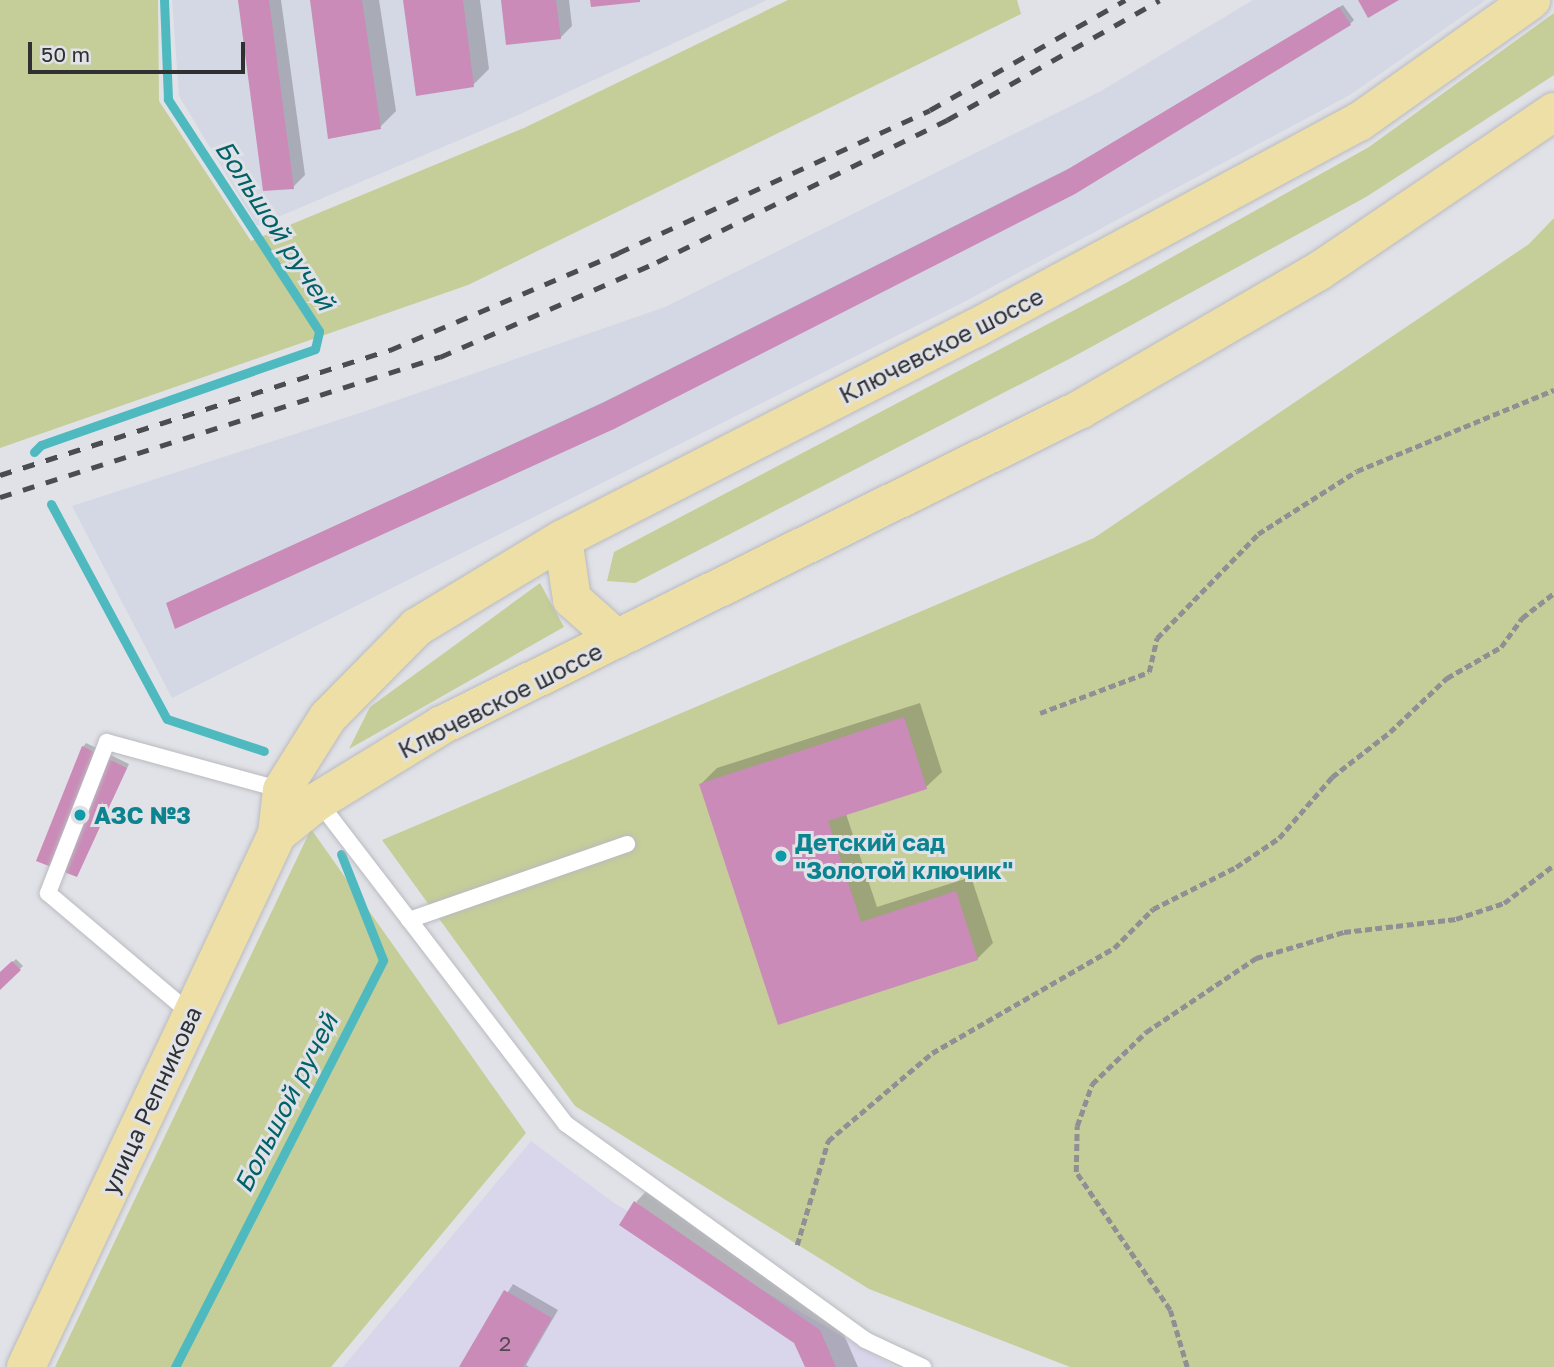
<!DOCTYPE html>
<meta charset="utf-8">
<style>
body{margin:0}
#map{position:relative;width:1554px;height:1367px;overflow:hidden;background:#e0e2e7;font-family:"Golos Text",sans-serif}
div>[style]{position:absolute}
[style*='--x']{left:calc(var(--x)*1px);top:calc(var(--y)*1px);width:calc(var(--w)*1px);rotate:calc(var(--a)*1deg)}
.built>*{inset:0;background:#d4d8e4}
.education>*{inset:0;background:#d9d5eb}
.green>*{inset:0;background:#c5cd99}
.shadow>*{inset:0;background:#0003}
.stream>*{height:9px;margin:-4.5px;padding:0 4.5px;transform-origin:4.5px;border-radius:4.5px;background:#4ebac0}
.building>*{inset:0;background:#cb8bb8}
.path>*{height:4.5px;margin-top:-2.25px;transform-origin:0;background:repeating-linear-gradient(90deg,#8f9094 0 7px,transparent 0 10.5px)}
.roads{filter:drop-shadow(0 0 2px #b9babf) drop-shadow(0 0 2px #b9babf)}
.lane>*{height:16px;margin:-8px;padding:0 8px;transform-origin:8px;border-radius:8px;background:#fff}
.primary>*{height:38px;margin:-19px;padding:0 19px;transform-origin:19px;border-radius:19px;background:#eedfa7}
.rail>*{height:5px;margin-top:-2.5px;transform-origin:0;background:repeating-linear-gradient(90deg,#4b4c4f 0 12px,transparent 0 24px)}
.dots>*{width:19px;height:19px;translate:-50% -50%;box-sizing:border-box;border:4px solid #e0e2e7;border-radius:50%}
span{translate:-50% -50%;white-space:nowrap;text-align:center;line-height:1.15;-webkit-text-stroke:6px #e0e2e7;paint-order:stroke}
.number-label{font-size:21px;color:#564754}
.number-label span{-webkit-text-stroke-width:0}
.street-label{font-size:24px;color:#2f3032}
.culture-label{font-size:24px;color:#0d838f;font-weight:700}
.left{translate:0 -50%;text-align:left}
.water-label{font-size:26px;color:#006267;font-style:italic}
.scale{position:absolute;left:28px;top:42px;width:217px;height:32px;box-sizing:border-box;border:4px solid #2f3032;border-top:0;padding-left:9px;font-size:21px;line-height:24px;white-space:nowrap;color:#2f3032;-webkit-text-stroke:5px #e0e2e7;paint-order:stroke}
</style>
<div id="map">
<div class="built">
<i style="clip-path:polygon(172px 0,767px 0,518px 115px,257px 226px,179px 96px)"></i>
<i style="clip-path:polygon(1253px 0,1486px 0,1350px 95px,964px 302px,172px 698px,72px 506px,363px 412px,665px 307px,1101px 91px)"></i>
</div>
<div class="education">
<i style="clip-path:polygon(531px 1141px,614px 1203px,895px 1367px,343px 1367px)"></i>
</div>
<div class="green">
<i style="clip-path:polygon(0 0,158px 0,159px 101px,251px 241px,524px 128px,788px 0,1017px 0,1021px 14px,468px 285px,0 448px)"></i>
<i style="clip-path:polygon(1554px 13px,1554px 75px,1366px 197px,1071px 358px,635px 583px,607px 581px,614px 552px,1124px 284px,1369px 147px)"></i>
<i style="clip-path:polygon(1554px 218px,1554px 1367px,1070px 1367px,869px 1289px,575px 1106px,382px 840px,1094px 538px,1529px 244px)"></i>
<i style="clip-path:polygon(540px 583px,564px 627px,349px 749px,370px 707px)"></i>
<i style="clip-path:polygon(311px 829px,526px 1133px,331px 1367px,55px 1367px)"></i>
</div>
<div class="shadow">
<i style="clip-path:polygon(240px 0,281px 0,305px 175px,293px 187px)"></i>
<i style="clip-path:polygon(312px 0,379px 0,396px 111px,380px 127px)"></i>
<i style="clip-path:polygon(405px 0,480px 0,489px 69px,473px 85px)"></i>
<i style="clip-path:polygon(503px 0,569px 0,572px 26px,560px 38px)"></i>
<i style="clip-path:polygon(1343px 5px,1354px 20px,1350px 24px,1074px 193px,168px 603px,606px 401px,1070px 168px)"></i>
<i style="clip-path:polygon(920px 703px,942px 772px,926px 787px,846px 814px,877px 907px,971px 877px,993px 943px,977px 959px,779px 1023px,701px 784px,717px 768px)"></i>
<i style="clip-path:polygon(86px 743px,129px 764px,77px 875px,83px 747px)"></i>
<i style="clip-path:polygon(16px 959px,23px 966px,1px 986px,0 974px)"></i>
<i style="clip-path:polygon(651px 1186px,835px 1314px,858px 1367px,807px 1367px,796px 1342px,636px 1202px)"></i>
<i style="clip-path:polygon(513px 1284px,558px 1310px,526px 1365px,529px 1367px,461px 1367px)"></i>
</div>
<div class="stream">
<i style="--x:34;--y:452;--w:10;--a:-45"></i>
<i style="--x:41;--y:445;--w:290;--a:-19.3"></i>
<i style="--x:315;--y:349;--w:18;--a:-77"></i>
<i style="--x:319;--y:331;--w:277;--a:-123.1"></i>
<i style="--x:168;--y:99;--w:99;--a:-92.3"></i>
<i style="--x:51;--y:504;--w:244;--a:61.7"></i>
<i style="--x:167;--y:719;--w:102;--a:18.3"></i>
<i style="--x:175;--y:1367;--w:457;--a:-62.9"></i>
<i style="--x:383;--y:960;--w:114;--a:-111.6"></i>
</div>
<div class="building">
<i style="clip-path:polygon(238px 0,269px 0,294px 189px,263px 191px)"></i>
<i style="clip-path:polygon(310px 0,362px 0,381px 129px,328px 139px)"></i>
<i style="clip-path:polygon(403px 0,463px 0,474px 87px,416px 96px)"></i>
<i style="clip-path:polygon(501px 0,556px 0,561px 39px,506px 45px)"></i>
<i style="clip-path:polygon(590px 0,640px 0,640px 2px,591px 7px)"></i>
<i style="clip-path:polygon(1358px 0,1399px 0,1368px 18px)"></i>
<i style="clip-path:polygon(1339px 7px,1351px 25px,1075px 194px,614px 429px,175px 629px,166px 603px,601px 404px,1065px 171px)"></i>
<i style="clip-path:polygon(904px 717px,927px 789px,828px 821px,861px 922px,956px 891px,978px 960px,778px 1025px,699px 784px)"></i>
<i style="clip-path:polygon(82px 746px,127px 768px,77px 877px,36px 861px)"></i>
<i style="clip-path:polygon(12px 961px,21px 970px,0 990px,0 972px)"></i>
<i style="clip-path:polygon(634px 1201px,820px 1330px,836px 1367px,805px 1367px,794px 1343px,619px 1225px)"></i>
<i style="clip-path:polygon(504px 1290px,552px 1318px,523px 1367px,459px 1367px)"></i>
</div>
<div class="path">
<i style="--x:1040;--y:713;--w:116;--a:-20.6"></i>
<i style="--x:1149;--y:672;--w:35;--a:-77"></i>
<i style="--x:1157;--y:638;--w:145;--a:-45.8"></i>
<i style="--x:1258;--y:534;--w:117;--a:-32.5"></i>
<i style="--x:1357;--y:471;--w:213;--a:-22.4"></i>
<i style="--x:797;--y:1245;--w:109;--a:-73.4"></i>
<i style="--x:828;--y:1141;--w:136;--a:-40.2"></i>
<i style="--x:932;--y:1053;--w:210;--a:-30"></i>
<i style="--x:1114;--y:948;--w:55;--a:-45"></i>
<i style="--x:1153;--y:909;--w:93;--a:-26.8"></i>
<i style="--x:1236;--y:867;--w:52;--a:-34"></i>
<i style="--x:1279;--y:838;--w:81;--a:-49"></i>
<i style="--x:1332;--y:777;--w:73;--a:-37.8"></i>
<i style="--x:1390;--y:732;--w:79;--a:-43.5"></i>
<i style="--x:1447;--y:678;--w:62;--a:-29.9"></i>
<i style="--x:1501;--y:647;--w:36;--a:-54"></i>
<i style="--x:1522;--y:618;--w:41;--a:-38"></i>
<i style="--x:1187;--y:1367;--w:59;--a:-106.6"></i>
<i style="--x:1170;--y:1310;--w:167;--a:-124.3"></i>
<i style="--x:1076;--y:1172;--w:46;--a:-88.8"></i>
<i style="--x:1077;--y:1126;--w:45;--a:-70.3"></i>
<i style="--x:1092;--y:1084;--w:75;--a:-43.9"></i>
<i style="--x:1146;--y:1032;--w:133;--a:-33.9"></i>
<i style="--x:1256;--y:958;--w:92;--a:-16.5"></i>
<i style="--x:1344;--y:932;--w:113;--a:-6.6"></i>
<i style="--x:1456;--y:919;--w:51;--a:-18.4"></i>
<i style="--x:1504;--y:903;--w:63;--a:-37.2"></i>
</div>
<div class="roads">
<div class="lane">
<i style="--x:318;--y:801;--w:407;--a:52.5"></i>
<i style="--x:566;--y:1124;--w:369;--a:35.8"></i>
<i style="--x:865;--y:1340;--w:64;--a:25"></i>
<i style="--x:409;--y:920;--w:231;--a:-19.2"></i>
<i style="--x:191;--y:1014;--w:187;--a:-139.8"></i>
<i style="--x:48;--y:893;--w:162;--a:-68.7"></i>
<i style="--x:107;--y:742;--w:181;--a:15.3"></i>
</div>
<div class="primary">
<i style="--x:563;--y:539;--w:61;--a:81.5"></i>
<i style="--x:572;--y:599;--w:60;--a:41.6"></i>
<i style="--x:277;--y:834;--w:53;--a:-38.8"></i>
<i style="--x:318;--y:801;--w:145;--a:-31.5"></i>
<i style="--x:442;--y:725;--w:713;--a:-26.31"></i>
<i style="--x:1081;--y:409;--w:275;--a:-30.1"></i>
<i style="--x:1319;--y:271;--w:284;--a:-34.1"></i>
<i style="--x:26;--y:1367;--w:589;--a:-64.78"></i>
<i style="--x:277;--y:834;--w:44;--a:-83.5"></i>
<i style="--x:282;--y:790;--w:86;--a:-57.8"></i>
<i style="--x:328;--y:717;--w:127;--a:-45.3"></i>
<i style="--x:417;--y:627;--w:170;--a:-31.1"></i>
<i style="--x:563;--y:539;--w:462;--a:-27.1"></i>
<i style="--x:974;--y:329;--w:437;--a:-28.3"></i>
<i style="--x:1359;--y:122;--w:211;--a:-35.3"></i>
</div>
</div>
<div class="rail">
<i style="--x:0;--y:475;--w:410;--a:-17.8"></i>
<i style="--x:390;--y:350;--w:248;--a:-23"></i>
<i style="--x:618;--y:253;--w:343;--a:-24.6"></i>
<i style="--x:930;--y:110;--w:224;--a:-29.4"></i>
<i style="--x:0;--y:497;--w:462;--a:-17.7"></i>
<i style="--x:440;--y:357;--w:237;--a:-23.6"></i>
<i style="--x:657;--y:262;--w:323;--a:-26.1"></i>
<i style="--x:947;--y:120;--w:244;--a:-29.4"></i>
</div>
<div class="dots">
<i style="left:80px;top:815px;background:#0f9aa8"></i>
<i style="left:781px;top:856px;background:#0f9aa8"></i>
</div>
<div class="number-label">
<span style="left:505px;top:1343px">2</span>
</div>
<div class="street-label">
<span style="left:941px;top:345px;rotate:-27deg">Ключевское шоссе</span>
<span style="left:500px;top:700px;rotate:-27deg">Ключевское шоссе</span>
<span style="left:151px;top:1100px;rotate:-65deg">улица Репникова</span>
</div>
<div class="culture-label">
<span class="left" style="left:94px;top:815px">АЗС №3</span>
<span class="left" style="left:795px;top:856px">Детский сад<br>"Золотой ключик"</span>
</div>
<div class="water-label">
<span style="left:275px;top:225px;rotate:57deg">Большой ручей</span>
<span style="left:286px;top:1103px;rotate:-63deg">Большой ручей</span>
</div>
<div class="scale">50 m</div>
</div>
